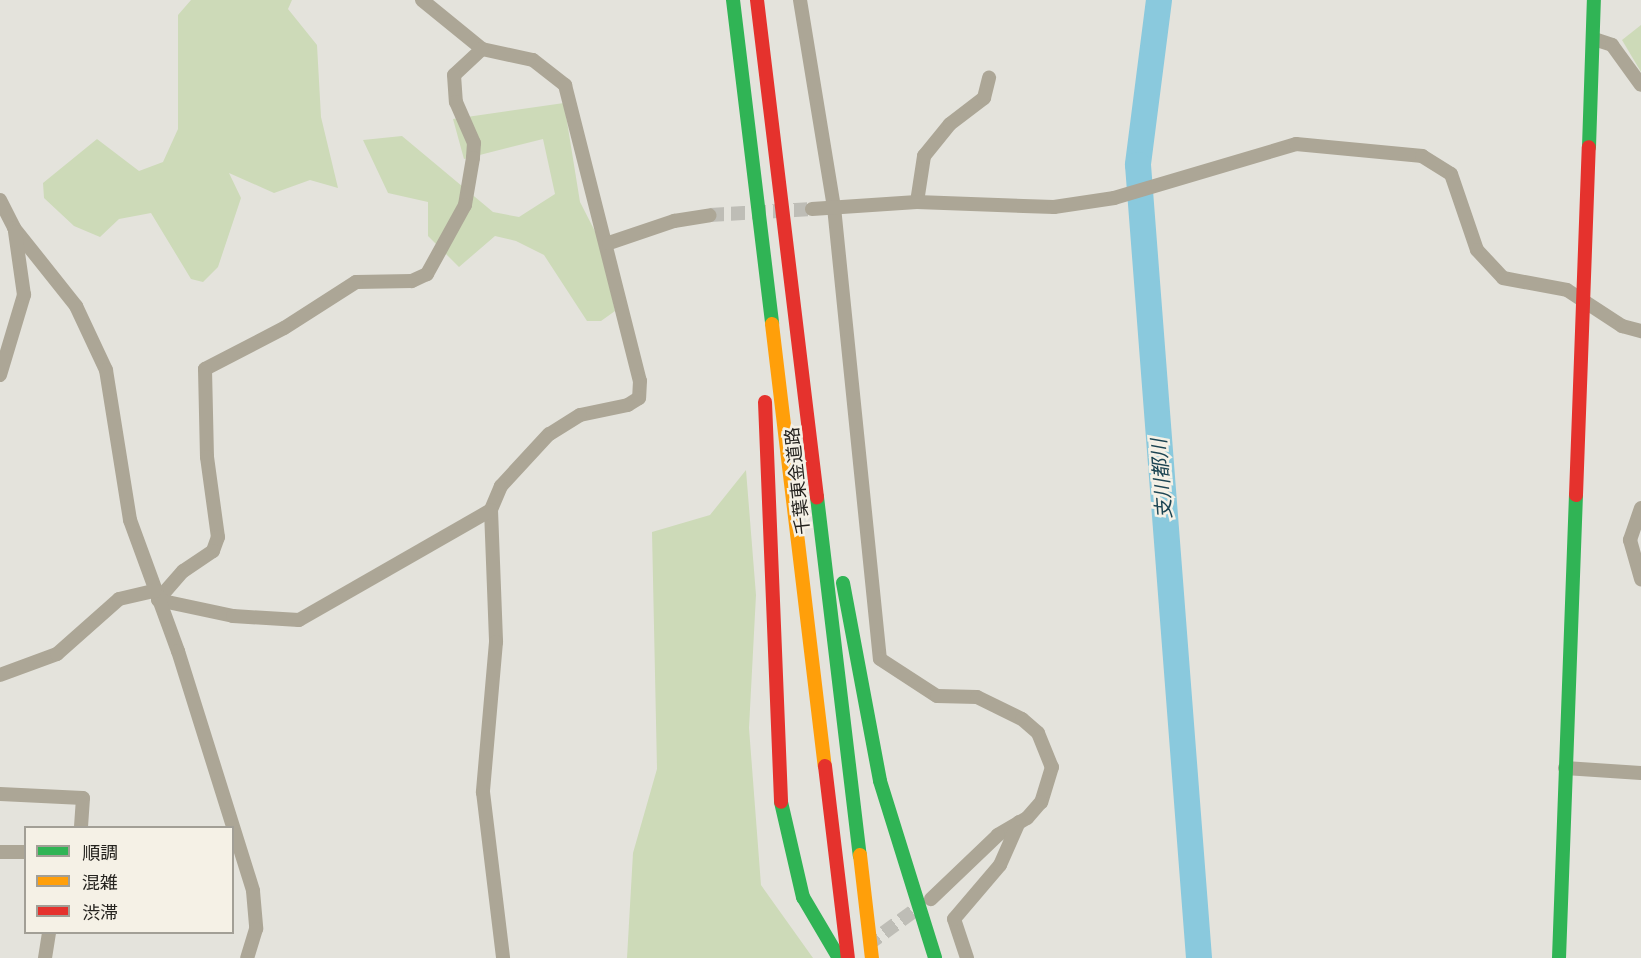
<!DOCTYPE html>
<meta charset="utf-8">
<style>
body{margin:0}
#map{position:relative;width:1641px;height:958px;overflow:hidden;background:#e4e3dc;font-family:"DejaVu Sans","Noto Sans JP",sans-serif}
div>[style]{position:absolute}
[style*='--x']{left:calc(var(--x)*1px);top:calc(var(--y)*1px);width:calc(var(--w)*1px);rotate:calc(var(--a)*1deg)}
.green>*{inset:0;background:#cddab8}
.river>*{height:26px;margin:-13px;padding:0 13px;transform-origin:13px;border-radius:13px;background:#8ac9dd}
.street-tunnel>*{height:14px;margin-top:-7px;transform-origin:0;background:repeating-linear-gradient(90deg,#bebdb6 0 14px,transparent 0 21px)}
.street>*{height:14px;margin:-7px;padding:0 7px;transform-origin:7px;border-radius:7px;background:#aca696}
.fast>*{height:14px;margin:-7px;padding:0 7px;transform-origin:7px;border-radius:7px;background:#30b455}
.slow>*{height:14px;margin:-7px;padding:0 7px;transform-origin:7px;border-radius:7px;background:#ff9f0a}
.jam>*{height:14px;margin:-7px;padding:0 7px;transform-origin:7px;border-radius:7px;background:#e5322d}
span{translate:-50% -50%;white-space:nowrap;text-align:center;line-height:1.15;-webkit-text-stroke:5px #f5f1e6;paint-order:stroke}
.street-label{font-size:18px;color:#25231f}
.water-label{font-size:20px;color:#1b4452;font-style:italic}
.legend{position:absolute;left:24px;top:826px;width:210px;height:108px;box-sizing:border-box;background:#f5f1e6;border:2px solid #a29f96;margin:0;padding:8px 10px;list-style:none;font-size:18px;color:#25231f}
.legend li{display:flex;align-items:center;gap:12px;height:30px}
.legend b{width:30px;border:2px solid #a29f96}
</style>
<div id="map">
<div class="green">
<i style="clip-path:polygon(191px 0,292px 0,288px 9px,317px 45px,321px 117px,338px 188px,310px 180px,274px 193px,229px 173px,241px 198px,218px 267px,203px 282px,191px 279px,151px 213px,119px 219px,100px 237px,74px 226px,44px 198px,43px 183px,97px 139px,139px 171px,163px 162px,178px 129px,178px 15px)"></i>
<i style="clip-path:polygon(1641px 25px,1641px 72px,1622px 40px)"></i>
<i style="clip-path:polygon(564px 103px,580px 202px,601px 243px,615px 311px,601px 321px,587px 321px,544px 255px,516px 241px,495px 236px,459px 267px,428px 236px,428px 202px,388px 193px,363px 140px,402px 136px,493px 212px,519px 217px,555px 194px,543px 139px,464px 159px,453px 119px)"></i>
<i style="clip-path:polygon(746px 470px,756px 595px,749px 728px,761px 885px,813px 958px,627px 958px,633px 853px,657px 769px,652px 532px,710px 515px)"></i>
</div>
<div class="river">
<i style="--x:1159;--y:0;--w:166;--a:97.3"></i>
<i style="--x:1138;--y:165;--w:795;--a:85.6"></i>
</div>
<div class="street-tunnel">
<i style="--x:710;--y:215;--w:102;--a:-3.4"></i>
<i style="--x:867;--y:945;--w:68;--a:-36"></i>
</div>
<div class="street">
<i style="--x:422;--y:0;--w:77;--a:39.2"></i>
<i style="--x:482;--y:49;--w:52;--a:12.2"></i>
<i style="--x:533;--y:60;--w:41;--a:38"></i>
<i style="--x:565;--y:85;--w:305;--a:75.8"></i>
<i style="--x:640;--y:381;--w:17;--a:93"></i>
<i style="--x:639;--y:398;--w:13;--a:148"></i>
<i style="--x:628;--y:405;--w:49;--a:168.2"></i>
<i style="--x:580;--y:415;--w:36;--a:148"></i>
<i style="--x:549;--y:434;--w:71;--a:132.7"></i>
<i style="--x:501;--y:486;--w:26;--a:113"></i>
<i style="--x:491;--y:510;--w:132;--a:87.8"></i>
<i style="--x:496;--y:642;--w:151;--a:95"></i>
<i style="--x:483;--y:792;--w:167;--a:83.1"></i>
<i style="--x:800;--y:0;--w:210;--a:80.7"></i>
<i style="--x:834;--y:207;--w:454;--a:84.2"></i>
<i style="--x:880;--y:659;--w:68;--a:33"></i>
<i style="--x:937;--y:696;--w:40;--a:1.4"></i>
<i style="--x:977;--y:697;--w:50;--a:26.1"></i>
<i style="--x:1022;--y:719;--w:21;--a:41"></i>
<i style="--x:1038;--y:733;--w:37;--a:68"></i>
<i style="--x:1052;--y:767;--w:37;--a:107"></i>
<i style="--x:1041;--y:802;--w:21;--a:131"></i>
<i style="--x:1027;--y:818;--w:34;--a:150"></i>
<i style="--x:998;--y:835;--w:93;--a:136.3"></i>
<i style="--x:1594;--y:39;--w:19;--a:18"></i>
<i style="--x:1612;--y:45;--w:49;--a:54.1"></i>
<i style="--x:482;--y:49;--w:38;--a:137"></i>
<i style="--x:454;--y:75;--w:27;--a:86"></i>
<i style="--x:456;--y:102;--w:45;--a:66.3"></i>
<i style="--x:474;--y:143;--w:15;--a:94"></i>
<i style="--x:473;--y:158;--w:48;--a:99.7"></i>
<i style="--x:465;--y:205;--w:79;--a:118.8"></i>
<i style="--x:427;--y:274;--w:17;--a:155"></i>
<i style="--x:412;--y:281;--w:56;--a:179"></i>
<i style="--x:356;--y:282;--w:85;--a:147.4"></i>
<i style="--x:284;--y:328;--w:89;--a:152.6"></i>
<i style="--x:205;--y:369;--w:88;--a:88.7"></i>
<i style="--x:207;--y:457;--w:81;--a:82.2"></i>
<i style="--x:218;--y:537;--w:15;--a:110"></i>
<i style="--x:213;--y:551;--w:36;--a:146"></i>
<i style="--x:183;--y:571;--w:38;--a:131"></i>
<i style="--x:158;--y:600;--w:77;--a:12"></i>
<i style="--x:233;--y:616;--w:66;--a:3.5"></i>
<i style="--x:299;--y:620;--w:221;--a:-29.8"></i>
<i style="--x:0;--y:200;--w:31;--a:63"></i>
<i style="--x:14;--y:228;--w:100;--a:51.5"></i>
<i style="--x:76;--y:306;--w:71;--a:64.9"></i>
<i style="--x:106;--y:370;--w:152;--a:80.9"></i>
<i style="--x:130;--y:520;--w:140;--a:69.9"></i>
<i style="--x:178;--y:651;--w:251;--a:72.6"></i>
<i style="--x:253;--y:891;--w:38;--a:85"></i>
<i style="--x:256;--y:929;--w:30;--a:107"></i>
<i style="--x:917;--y:202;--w:47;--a:-81.3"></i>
<i style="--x:924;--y:156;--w:41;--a:-50.9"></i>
<i style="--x:950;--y:124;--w:43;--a:-37.4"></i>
<i style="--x:984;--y:98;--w:21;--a:-76"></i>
<i style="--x:812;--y:209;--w:105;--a:-3.8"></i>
<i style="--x:917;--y:202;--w:137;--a:2.1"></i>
<i style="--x:1054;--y:207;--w:61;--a:-8.5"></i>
<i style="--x:1114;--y:198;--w:190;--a:-16.5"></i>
<i style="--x:1296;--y:144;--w:127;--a:5.4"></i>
<i style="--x:1422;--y:156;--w:34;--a:32"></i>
<i style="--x:1451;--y:174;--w:80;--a:71.1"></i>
<i style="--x:1477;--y:250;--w:38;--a:47"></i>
<i style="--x:1503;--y:278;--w:65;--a:10.6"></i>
<i style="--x:1567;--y:290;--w:66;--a:33.2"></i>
<i style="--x:1622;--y:326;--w:20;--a:15"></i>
<i style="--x:609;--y:243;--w:69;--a:-18.7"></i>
<i style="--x:674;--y:221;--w:36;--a:-9"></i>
<i style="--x:0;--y:375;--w:84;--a:-73.3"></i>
<i style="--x:24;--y:295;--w:64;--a:-98.1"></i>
<i style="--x:1641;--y:508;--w:34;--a:109"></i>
<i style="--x:1630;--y:540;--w:41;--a:74.2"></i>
<i style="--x:0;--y:675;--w:61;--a:-20.2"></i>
<i style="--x:57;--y:654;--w:83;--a:-41.6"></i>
<i style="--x:119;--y:599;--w:37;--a:-13"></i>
<i style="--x:1565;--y:768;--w:76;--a:3.8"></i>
<i style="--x:0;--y:794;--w:83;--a:2.8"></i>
<i style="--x:83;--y:798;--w:30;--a:94"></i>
<i style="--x:0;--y:852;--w:26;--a:0"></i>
<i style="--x:45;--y:958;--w:26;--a:-81"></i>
<i style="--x:967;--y:958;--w:41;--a:-108.4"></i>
<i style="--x:954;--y:919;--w:71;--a:-49.6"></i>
<i style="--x:1000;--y:865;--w:47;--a:-66.2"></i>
</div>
<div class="fast">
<i style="--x:733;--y:0;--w:326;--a:83.1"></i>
<i style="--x:1589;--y:147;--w:147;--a:-88.1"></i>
<i style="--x:817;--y:497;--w:361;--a:83.2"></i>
<i style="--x:843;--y:583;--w:201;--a:79.4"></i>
<i style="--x:880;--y:781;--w:185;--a:72.7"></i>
<i style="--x:781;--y:802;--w:98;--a:77"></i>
<i style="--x:803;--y:897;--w:71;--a:59.5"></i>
<i style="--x:1559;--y:958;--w:463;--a:-87.9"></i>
</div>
<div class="slow">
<i style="--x:772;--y:324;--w:445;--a:83.2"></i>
<i style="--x:860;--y:855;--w:104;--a:83.4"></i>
</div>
<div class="jam">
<i style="--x:757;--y:0;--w:501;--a:83.12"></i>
<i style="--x:765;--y:402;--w:400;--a:87.7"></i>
<i style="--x:1576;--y:495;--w:348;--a:-87.9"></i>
<i style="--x:825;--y:766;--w:193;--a:83.2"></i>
</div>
<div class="street-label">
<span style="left:798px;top:481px;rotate:-96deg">千葉東金道路</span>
</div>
<div class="water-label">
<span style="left:1162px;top:479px;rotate:-94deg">支川都川</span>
</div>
<ul class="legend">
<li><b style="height:8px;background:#30b455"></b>順調</li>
<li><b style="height:8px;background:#ff9f0a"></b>混雑</li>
<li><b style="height:8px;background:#e5322d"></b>渋滞</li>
</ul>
</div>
